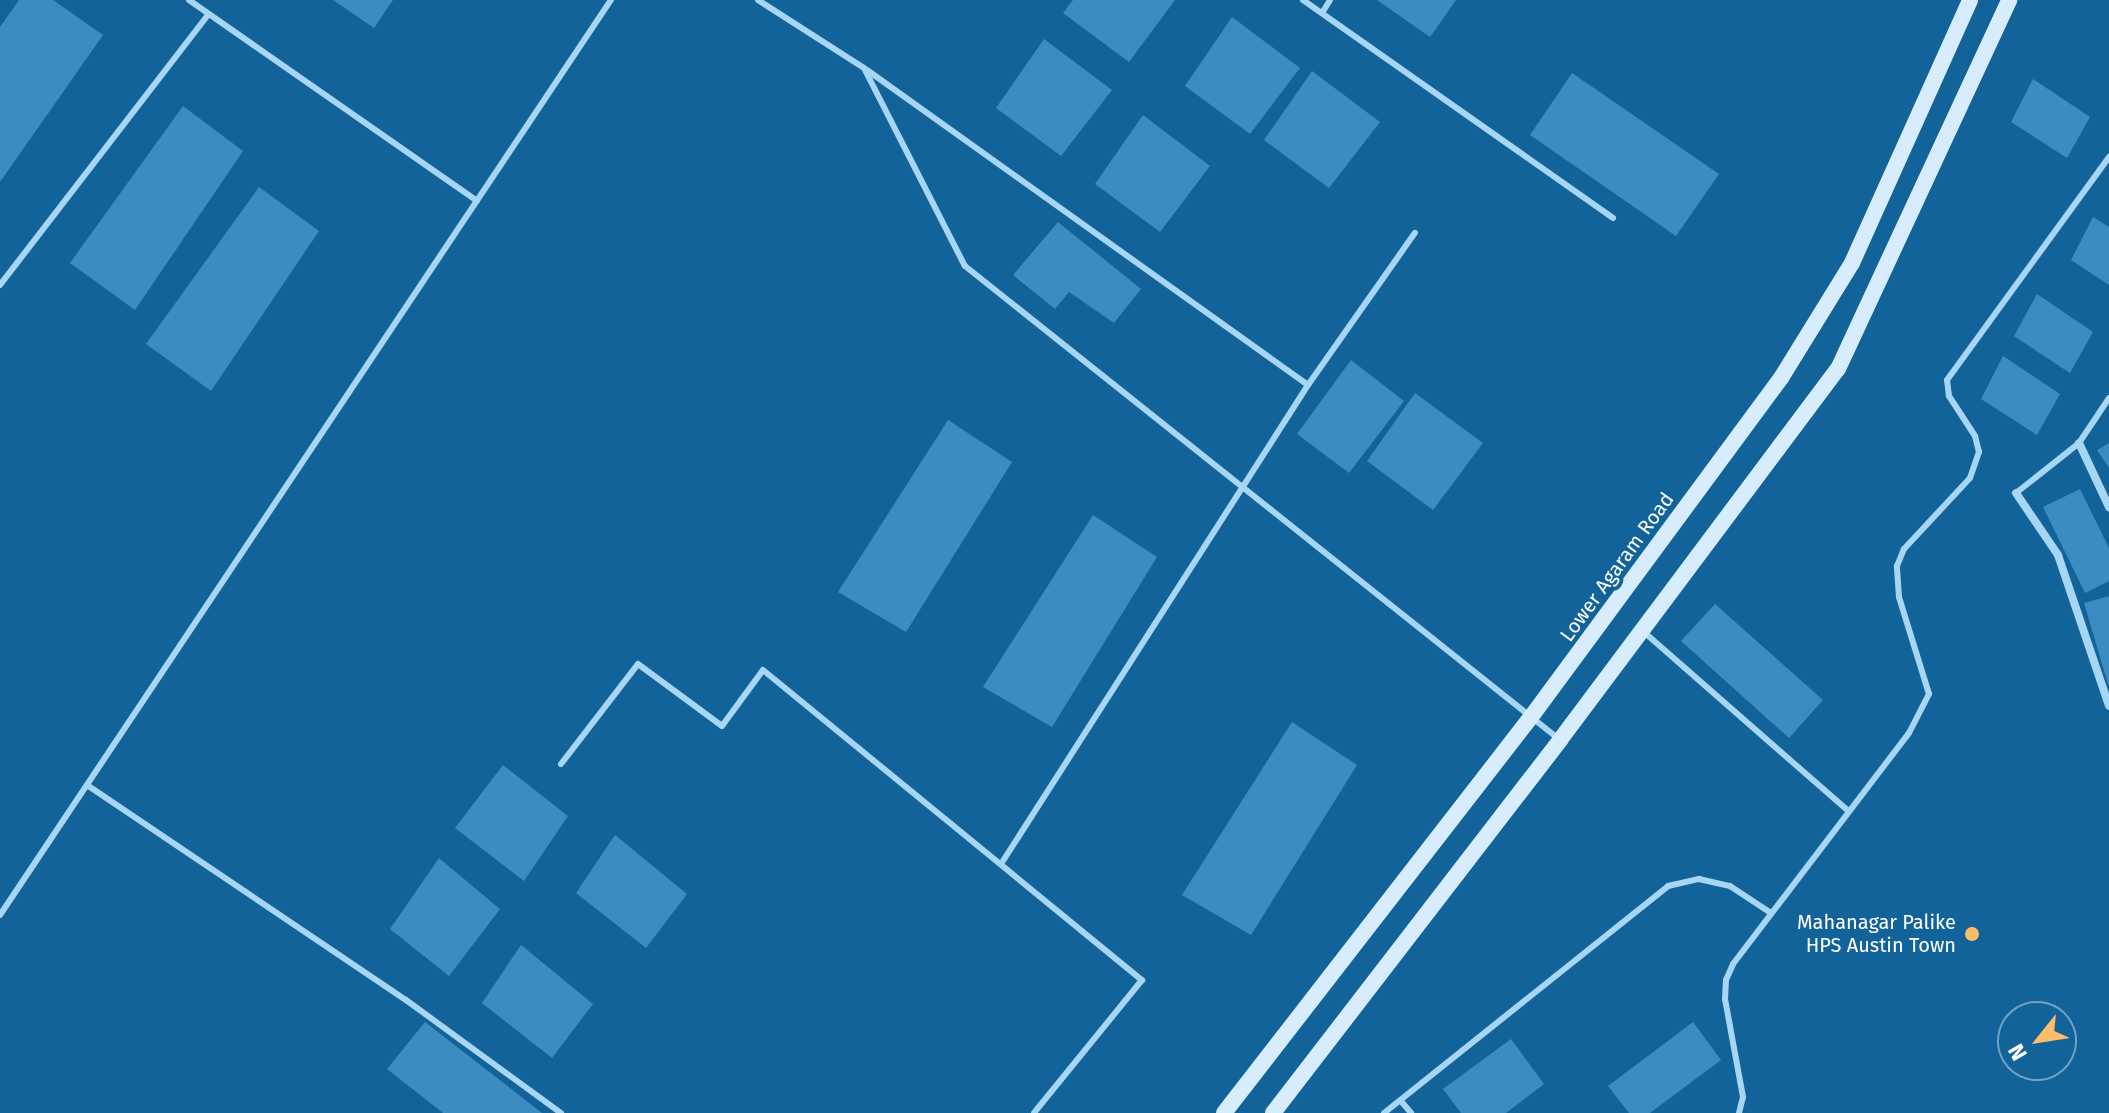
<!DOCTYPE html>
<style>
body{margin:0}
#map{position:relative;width:2109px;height:1113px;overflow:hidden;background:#13639b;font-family:"Fira Sans",sans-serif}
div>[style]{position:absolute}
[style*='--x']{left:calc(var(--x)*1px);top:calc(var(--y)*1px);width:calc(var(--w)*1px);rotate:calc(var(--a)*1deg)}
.building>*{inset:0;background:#3c8cc2}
.lane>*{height:6px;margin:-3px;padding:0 3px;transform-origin:3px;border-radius:3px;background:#a7d5f4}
.street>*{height:8px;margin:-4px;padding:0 4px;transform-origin:4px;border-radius:4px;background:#a7d5f4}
.secondary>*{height:16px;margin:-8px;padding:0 8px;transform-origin:8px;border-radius:8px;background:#d7edfd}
.dots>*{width:22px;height:22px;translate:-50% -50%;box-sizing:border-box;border:4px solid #13639b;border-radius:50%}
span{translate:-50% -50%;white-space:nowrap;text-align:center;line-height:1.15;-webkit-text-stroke:8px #13639b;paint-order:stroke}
.street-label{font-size:20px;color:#fff}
.poi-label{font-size:20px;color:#fff}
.right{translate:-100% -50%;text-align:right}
.north{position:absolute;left:1997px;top:1001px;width:80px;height:80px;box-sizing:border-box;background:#13639b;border:2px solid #71a1c3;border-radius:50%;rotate:240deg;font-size:22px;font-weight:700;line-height:32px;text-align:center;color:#fff}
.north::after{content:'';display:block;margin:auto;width:28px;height:36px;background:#ffbd69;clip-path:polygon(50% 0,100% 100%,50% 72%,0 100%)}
</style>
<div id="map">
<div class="building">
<i style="clip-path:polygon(19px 0,53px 0,103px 35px,0 182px,0 27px)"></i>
<i style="clip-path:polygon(333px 0,393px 0,374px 28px)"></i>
<i style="clip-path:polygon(1073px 0,1175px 0,1129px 62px,1063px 13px)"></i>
<i style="clip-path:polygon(1377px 0,1456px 0,1430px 37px)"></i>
<i style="clip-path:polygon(1232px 17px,1300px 68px,1250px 134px,1185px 86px)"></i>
<i style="clip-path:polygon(1044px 39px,1112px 90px,1061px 156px,996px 108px)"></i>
<i style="clip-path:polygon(1312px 71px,1380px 122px,1329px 188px,1264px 140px)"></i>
<i style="clip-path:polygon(1572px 73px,1719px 174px,1676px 236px,1530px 135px)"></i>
<i style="clip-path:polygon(2033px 79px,2090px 117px,2067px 158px,2011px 122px)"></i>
<i style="clip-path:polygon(183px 106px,243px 151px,135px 310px,70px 263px)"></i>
<i style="clip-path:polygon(1143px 115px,1210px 166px,1160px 232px,1095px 184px)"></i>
<i style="clip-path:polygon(259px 187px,319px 231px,211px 391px,146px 344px)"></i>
<i style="clip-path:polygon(2093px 217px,2109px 227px,2109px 285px,2071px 260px)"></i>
<i style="clip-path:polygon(1058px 222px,1141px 289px,1114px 323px,1069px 292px,1055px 309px,1013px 275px)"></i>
<i style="clip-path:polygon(2037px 294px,2093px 332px,2070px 373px,2014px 336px)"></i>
<i style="clip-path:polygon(2003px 356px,2060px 394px,2037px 435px,1981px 399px)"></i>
<i style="clip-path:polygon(1351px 360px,1404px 401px,1349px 473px,1297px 434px)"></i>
<i style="clip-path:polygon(1415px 393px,1483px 443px,1433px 510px,1367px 461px)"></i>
<i style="clip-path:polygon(948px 420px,1012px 462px,906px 632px,838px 592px)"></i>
<i style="clip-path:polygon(2109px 443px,2109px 468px,2097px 450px)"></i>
<i style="clip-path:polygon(2080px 489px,2109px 548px,2109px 581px,2085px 593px,2043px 507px)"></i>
<i style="clip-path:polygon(1093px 515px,1157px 557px,1052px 727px,983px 687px)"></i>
<i style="clip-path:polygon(2109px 596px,2109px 684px,2108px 684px,2084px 603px)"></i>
<i style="clip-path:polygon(1715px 604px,1823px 700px,1789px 738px,1681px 641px)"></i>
<i style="clip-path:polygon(1292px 722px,1357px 765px,1251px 935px,1182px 895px)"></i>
<i style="clip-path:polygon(503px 765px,568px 816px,524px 881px,455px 828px)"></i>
<i style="clip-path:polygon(615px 835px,687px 894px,646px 948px,576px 893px)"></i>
<i style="clip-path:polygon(439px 858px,500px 909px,449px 976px,390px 929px)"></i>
<i style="clip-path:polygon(521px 945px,593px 1004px,552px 1058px,482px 1003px)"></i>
<i style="clip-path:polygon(425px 1022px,542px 1113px,443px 1113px,387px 1069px)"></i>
<i style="clip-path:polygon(1693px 1022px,1721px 1060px,1650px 1113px,1629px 1113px,1608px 1086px)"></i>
<i style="clip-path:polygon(1511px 1039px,1544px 1084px,1506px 1113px,1461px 1113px,1443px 1089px)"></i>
</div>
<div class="lane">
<i style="--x:189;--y:0;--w:351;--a:34.9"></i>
<i style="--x:758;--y:0;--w:126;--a:32.7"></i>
<i style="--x:864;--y:68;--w:222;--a:63"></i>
<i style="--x:965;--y:266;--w:761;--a:38.54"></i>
<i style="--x:1303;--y:0;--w:379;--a:35.1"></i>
<i style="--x:1322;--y:13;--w:15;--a:-58"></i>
<i style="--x:867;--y:70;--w:542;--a:35.54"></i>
<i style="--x:0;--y:285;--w:342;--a:-52.4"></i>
<i style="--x:2016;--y:493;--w:80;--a:-38.4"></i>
<i style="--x:2079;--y:443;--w:54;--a:-56.3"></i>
<i style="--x:1645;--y:633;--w:270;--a:41.2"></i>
<i style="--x:561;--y:764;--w:126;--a:-52.4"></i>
<i style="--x:638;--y:664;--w:104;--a:36.4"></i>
<i style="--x:722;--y:726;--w:69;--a:-53.8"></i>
<i style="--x:763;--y:670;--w:490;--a:39.3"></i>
<i style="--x:1142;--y:980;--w:171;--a:129.1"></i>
<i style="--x:87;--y:785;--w:385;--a:34"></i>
<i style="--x:406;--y:1000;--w:192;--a:36.1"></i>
<i style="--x:1001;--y:864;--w:569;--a:-57.34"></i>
<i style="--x:1308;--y:385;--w:186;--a:-54.9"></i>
<i style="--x:0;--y:915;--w:1100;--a:-56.27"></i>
<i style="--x:1401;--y:1101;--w:16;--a:50"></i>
<i style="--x:1384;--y:1113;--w:364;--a:-38.6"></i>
<i style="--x:1668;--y:886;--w:32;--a:-13"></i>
<i style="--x:1699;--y:879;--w:32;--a:13"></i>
<i style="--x:1730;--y:886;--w:49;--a:33.4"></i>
<i style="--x:1739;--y:1113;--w:16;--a:-76"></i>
<i style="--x:1743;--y:1097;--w:100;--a:-100.4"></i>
<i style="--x:1725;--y:999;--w:19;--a:-87"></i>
<i style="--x:1726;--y:980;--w:17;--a:-66"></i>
<i style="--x:1733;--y:964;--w:290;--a:-52.7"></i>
<i style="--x:1909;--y:733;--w:44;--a:-62.9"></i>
<i style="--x:1929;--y:694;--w:102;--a:-107.2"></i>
<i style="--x:1899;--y:597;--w:31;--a:-94"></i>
<i style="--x:1897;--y:566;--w:18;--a:-68"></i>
<i style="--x:1904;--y:549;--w:97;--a:-47.1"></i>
<i style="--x:1970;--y:478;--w:28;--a:-71"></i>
<i style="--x:1979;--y:452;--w:16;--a:-104"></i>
<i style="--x:1975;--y:436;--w:48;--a:-123"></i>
<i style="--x:1949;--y:396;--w:16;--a:-97"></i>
<i style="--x:1947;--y:380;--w:276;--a:-54"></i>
</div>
<div class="street">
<i style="--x:2079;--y:443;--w:71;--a:64.9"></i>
<i style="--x:2016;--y:493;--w:75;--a:55.9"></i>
<i style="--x:2058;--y:555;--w:159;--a:71.3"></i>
</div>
<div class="secondary">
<i style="--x:1224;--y:1113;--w:501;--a:-52.22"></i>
<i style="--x:1531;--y:717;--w:421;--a:-53.6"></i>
<i style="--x:1781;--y:378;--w:135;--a:-58.3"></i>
<i style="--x:1852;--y:263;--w:288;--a:-65.8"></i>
<i style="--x:1273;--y:1113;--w:471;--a:-52.4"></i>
<i style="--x:1560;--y:740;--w:464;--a:-53.2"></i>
<i style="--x:1838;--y:369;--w:407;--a:-65.1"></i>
</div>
<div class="dots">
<i style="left:1972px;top:934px;background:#ffbd69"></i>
</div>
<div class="street-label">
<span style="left:1617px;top:567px;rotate:-54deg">Lower Agaram Road</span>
</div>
<div class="poi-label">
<span class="right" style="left:1956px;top:934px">Mahanagar Palike<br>HPS Austin Town</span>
</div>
<div class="north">N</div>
</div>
